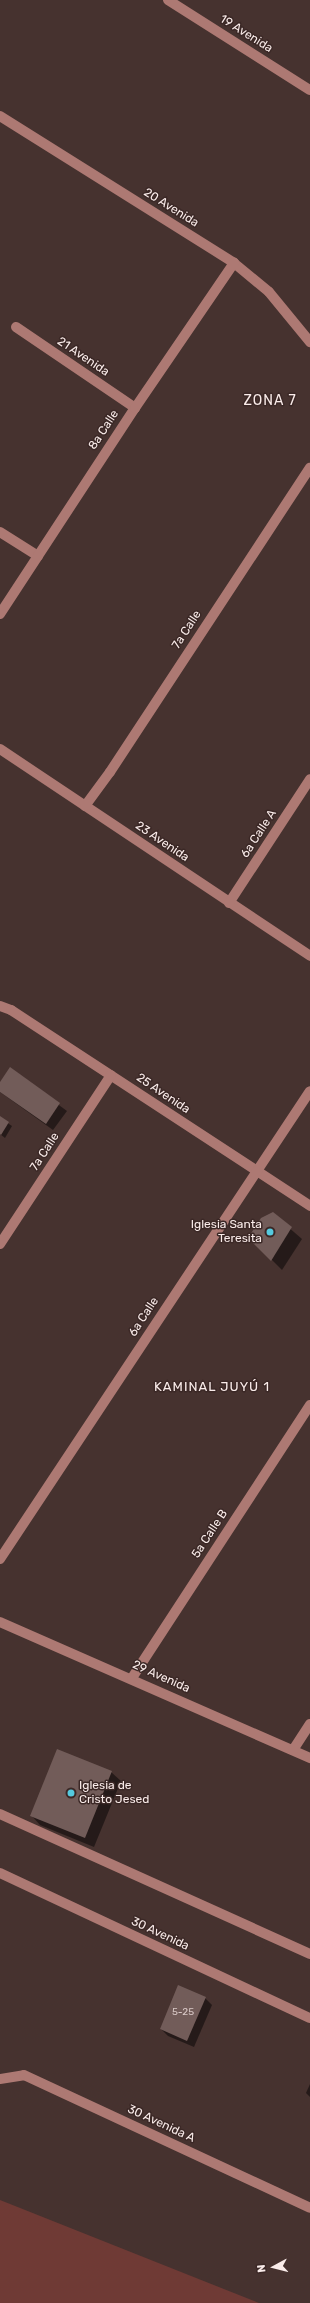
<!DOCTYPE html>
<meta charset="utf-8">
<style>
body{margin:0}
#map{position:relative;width:310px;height:2303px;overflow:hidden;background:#46322f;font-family:Rubik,sans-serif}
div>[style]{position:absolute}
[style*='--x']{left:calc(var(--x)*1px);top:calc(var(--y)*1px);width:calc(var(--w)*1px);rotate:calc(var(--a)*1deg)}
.green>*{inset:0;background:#6f3a35}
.shadow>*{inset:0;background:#0007}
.building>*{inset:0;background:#725c59}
.minor>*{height:10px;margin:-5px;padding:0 5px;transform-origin:5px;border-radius:5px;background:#ad7973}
.dots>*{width:11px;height:11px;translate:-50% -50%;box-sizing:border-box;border:2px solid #3b2826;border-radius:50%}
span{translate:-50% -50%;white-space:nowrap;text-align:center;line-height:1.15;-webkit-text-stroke:3px #3b2826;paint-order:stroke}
.number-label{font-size:10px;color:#d8c8c6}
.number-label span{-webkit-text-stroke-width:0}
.street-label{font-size:12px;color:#faecea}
.poi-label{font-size:12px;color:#faecea}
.right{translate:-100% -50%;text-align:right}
.left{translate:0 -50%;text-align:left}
.neighbourhood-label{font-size:13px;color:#faecea;letter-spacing:1px}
.quarter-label{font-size:14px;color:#faecea;letter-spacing:1px}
.north{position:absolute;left:254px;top:2247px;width:40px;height:40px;-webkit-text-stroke:3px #3b2826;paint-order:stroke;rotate:263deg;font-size:11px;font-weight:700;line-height:16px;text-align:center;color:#faecea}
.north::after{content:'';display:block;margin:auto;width:14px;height:18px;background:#faecea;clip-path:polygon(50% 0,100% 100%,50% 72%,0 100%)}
</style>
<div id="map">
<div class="green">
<i style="clip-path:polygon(0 2200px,259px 2303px,0 2303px)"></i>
</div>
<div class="shadow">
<i style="clip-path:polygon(10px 1069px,67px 1111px,53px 1130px,0 1092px,0 1083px)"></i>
<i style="clip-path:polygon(0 1118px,12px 1126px,5px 1138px,0 1134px)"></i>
<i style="clip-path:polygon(272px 1213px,302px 1239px,282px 1270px,249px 1237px)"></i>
<i style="clip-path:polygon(111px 1772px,121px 1781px,94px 1847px,40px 1825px,31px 1815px)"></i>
<i style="clip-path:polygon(205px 1998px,212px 2005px,194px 2047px,168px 2036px,161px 2029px)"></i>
<i style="clip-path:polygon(310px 2084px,310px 2097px,306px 2093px)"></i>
</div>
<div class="building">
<i style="clip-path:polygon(10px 1067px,60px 1103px,46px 1124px,0 1092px,0 1082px)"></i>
<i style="clip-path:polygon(0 1116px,9px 1122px,1px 1135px,0 1134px)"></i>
<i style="clip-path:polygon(273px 1212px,292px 1227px,271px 1261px,248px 1238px,261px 1218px)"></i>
<i style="clip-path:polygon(57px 1749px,112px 1771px,85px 1838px,30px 1816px)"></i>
<i style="clip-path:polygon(178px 1985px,206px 1997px,187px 2041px,160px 2029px)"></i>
</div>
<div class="minor">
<i style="--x:168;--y:0;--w:168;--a:32.4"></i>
<i style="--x:0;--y:116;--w:276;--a:32.1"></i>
<i style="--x:234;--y:263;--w:45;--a:39.6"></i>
<i style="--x:269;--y:292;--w:65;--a:50.6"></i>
<i style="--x:16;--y:327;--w:144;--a:34.2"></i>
<i style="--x:0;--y:532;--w:45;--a:32.3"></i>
<i style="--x:0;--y:614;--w:246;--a:-56.8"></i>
<i style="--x:135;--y:408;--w:176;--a:-55.7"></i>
<i style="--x:0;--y:749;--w:373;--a:33.7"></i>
<i style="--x:85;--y:806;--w:42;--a:-53.7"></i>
<i style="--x:110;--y:772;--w:364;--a:-56.7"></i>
<i style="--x:229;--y:903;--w:148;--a:-56.8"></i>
<i style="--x:0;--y:1006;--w:12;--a:20"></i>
<i style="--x:11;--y:1010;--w:358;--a:33.2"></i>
<i style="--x:0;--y:1244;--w:202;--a:-56.7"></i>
<i style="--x:0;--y:1559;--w:561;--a:-56.48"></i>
<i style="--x:0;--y:1622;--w:339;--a:23.7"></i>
<i style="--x:132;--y:1678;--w:326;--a:-56.9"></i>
<i style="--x:293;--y:1750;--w:31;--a:-57"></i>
<i style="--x:0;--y:1814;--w:340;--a:24.3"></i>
<i style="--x:0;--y:1873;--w:342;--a:25.1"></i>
<i style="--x:0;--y:2079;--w:24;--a:-9"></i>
<i style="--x:24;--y:2075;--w:315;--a:24.9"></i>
</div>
<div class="dots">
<i style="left:270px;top:1232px;background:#55cadf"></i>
<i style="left:71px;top:1793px;background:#55cadf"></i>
</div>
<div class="number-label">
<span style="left:183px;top:2013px">5-25</span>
</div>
<div class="street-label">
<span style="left:246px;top:34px;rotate:32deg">19 Avenida</span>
<span style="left:171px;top:208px;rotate:32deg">20 Avenida</span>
<span style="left:83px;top:357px;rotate:34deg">21 Avenida</span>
<span style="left:104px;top:430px;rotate:-57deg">8a Calle</span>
<span style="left:187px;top:630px;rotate:-57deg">7a Calle</span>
<span style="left:259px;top:834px;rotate:-57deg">6a Calle A</span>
<span style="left:162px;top:842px;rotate:34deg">23 Avenida</span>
<span style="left:163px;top:1094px;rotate:34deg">25 Avenida</span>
<span style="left:45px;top:1152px;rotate:-57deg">7a Calle</span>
<span style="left:144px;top:1317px;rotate:-57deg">6a Calle</span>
<span style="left:210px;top:1534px;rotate:-57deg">5a Calle B</span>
<span style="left:161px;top:1677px;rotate:24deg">29 Avenida</span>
<span style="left:160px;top:1934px;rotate:25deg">30 Avenida</span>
<span style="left:161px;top:2124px;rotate:25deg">30 Avenida A</span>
</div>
<div class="poi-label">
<span class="right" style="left:262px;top:1232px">Iglesia Santa<br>Teresita</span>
<span class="left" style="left:79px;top:1793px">Iglesia de<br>Cristo Jesed</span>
</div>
<div class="neighbourhood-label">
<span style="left:212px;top:1387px">KAMINAL JUYÚ 1</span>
</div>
<div class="quarter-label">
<span style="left:270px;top:401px">ZONA 7</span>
</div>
<div class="north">N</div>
</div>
